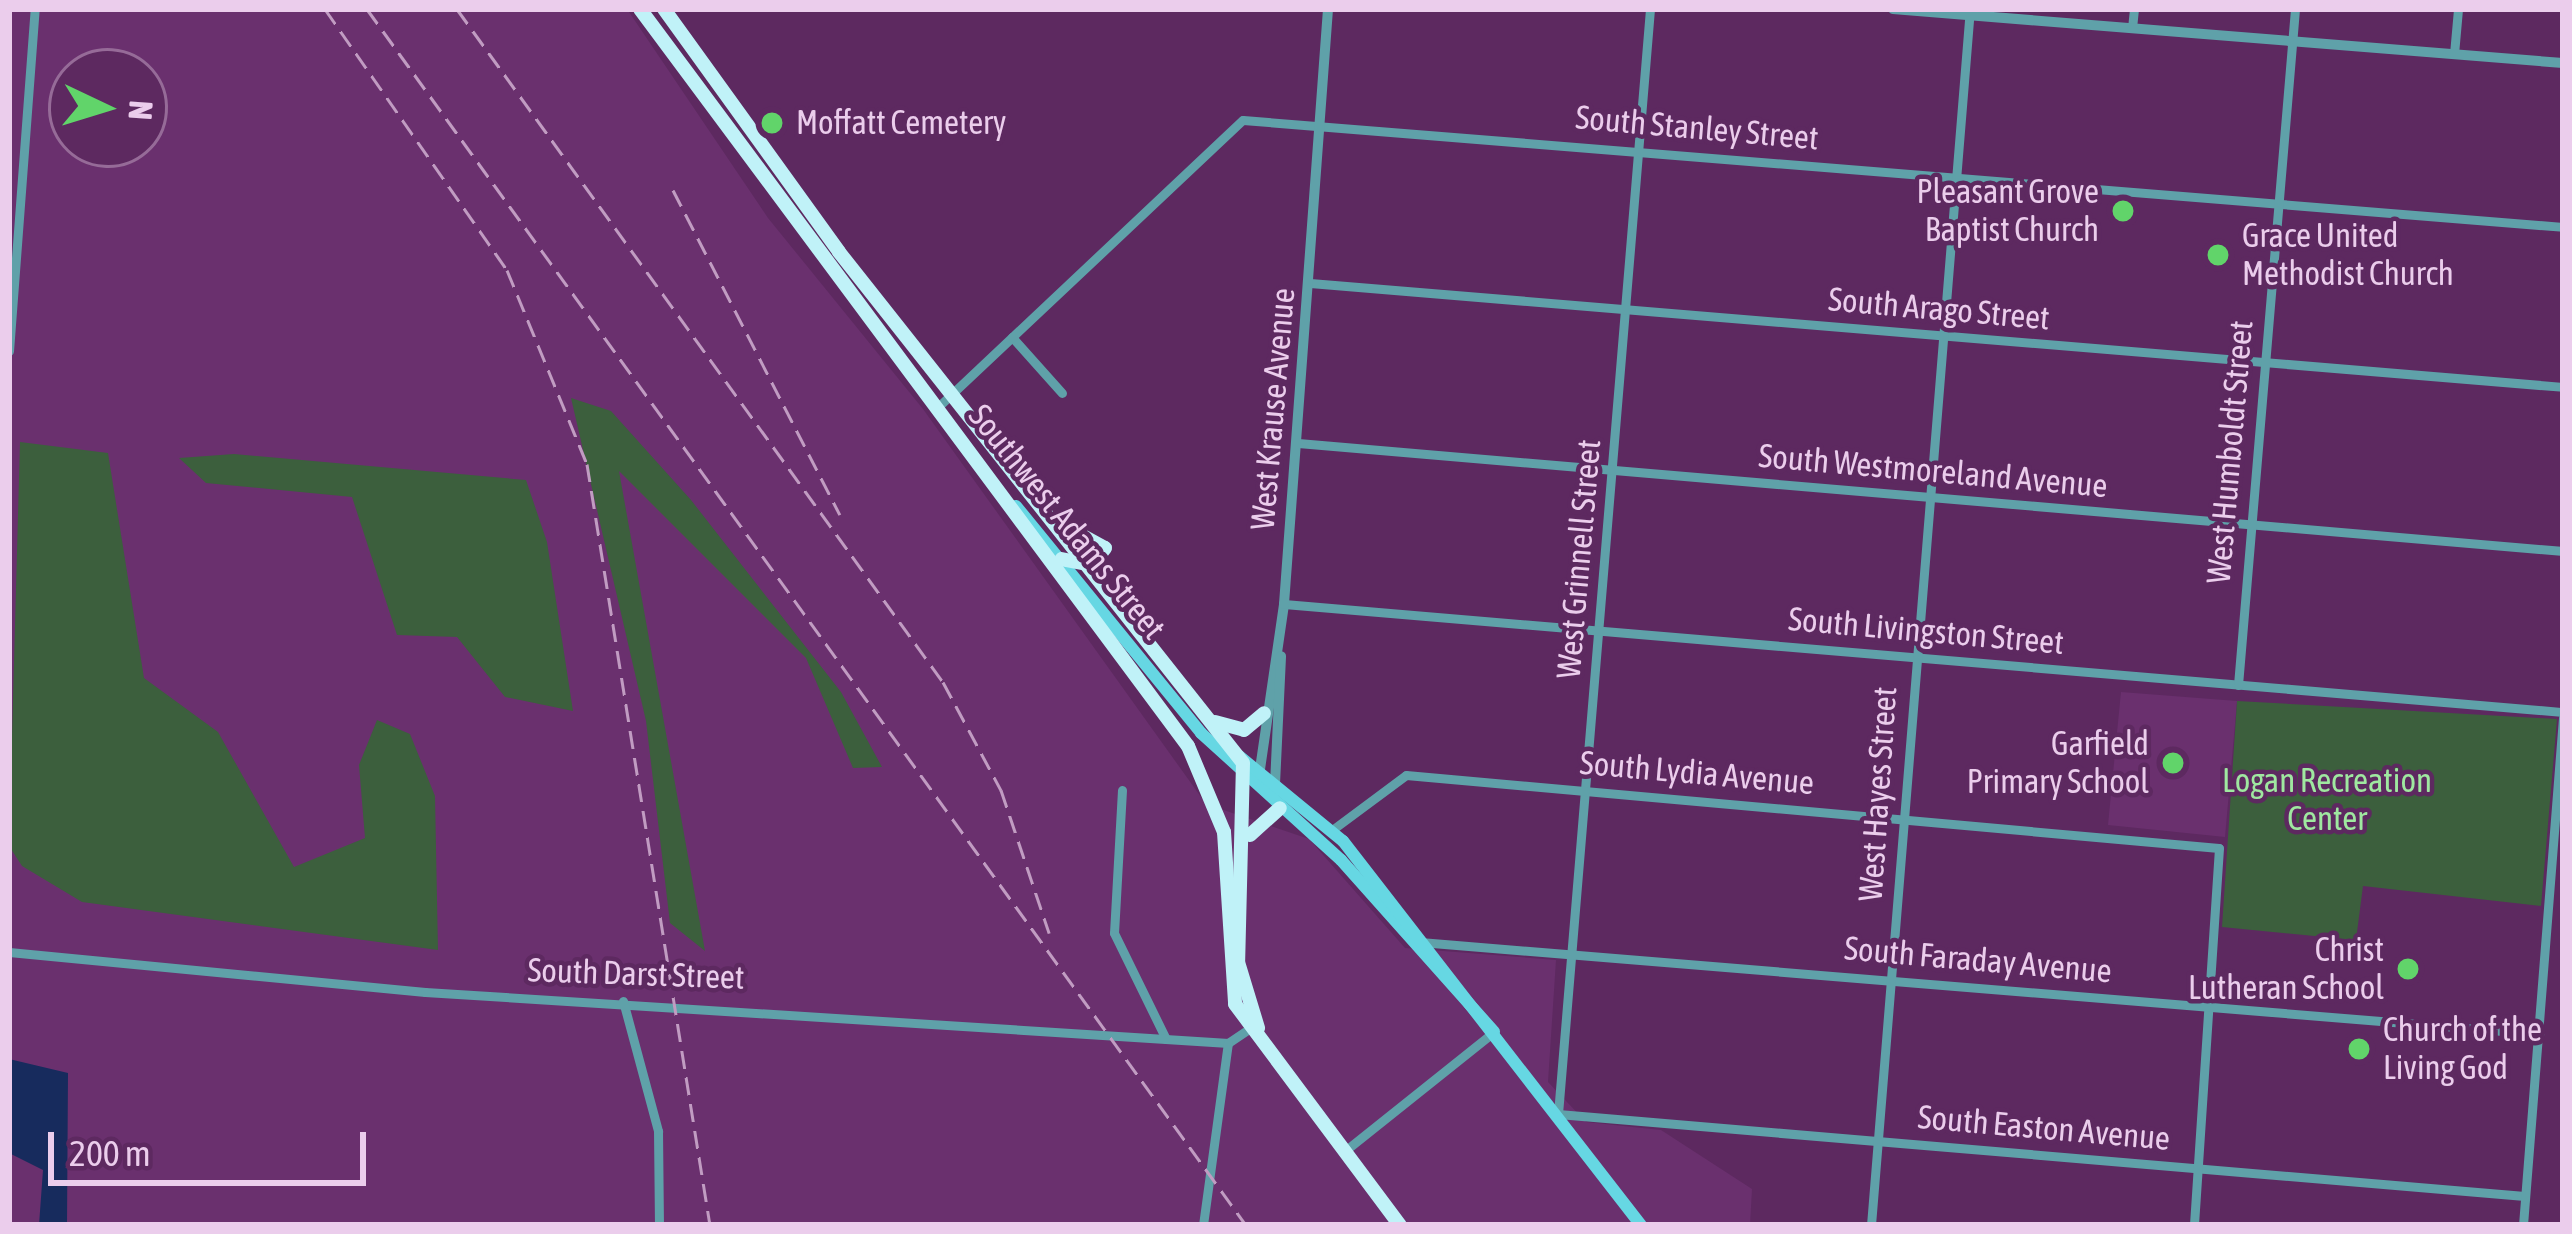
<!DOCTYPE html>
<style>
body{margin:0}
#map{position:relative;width:2572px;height:1234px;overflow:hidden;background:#5d2960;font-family:"Asap Condensed",sans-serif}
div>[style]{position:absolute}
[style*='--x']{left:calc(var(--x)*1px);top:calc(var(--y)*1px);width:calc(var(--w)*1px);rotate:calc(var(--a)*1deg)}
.built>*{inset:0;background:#6a306e}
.green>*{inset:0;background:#3c5f3d}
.water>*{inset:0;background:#172b5d}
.minor>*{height:9px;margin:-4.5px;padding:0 4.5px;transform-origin:4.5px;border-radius:4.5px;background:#5fa1a9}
.tertiary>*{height:10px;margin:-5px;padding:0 5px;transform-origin:5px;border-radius:5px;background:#5fa1a9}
.secondary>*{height:12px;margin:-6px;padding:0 6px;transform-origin:6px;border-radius:6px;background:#66d7e3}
.primary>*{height:14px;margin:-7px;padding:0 7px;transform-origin:7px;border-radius:7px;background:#c0f2f8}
.rail>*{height:3px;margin-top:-1.5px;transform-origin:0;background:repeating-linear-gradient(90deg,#c19cc2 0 18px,transparent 0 27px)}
.dots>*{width:33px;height:33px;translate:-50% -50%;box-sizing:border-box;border:6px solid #5d2960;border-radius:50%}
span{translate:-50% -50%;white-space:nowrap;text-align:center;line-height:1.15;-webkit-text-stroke:9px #5d2960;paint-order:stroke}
.poi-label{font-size:33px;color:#ebcdec}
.left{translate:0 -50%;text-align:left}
.right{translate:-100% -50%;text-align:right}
.street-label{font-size:33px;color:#ebcdec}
.park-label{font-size:33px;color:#9fe8a0}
.frame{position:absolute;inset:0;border:12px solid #ebcdec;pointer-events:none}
.north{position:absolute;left:48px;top:48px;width:120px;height:120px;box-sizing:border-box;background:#5d2960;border:3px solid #966b98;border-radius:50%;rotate:94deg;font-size:33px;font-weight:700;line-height:48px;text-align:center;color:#ebcdec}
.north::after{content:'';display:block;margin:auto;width:42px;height:54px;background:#61d46a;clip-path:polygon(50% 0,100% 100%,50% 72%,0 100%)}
.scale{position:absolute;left:48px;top:1132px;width:318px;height:54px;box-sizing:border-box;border:6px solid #ebcdec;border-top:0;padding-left:15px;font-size:36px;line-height:42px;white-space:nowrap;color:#ebcdec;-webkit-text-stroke:9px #5d2960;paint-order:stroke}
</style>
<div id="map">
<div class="built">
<i style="clip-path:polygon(evenodd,9px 9px,627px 9px,768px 218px,923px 409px,1206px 804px,1309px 839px,1405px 948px,1556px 960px,1548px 1082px,1586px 1122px,1661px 1130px,1752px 1189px,1750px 1225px,9px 1225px,9px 9px,72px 72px,144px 72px,144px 144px,72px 144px,72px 72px)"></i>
<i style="clip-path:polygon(2121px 692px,2237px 701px,2225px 837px,2108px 825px)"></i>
</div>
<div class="green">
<i style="clip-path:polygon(571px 398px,611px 411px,691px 500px,841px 692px,882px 767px,853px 768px,806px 658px,619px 471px,705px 951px,670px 923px,646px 721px)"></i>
<i style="clip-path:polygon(20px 442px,108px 453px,144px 678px,218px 732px,294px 867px,365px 838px,359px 765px,377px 720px,410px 734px,435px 796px,438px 950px,82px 902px,22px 866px,9px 846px)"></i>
<i style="clip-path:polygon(234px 454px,526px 480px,547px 542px,573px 711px,505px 697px,457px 637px,397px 635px,352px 497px,206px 483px,179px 458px)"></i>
<i style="clip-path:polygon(2237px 701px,2557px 719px,2541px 906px,2363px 886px,2356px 940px,2222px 927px)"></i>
</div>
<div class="water">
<i style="clip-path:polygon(9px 1059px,68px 1073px,67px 1225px,39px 1225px,43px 1170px,9px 1153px)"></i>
</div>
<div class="minor">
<i style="--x:1650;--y:9;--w:1109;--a:94.76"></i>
<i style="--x:1558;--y:1114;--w:970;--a:4.85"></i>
<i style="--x:2132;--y:28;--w:19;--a:-84"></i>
<i style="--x:2454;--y:54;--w:45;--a:-84.9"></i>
<i style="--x:1310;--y:283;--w:1257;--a:4.74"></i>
<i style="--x:1012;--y:337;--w:75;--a:48.2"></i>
<i style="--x:9;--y:351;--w:343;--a:-85.7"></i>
<i style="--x:939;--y:406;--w:417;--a:-43.3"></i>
<i style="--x:1243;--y:120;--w:1324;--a:4.63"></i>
<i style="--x:1298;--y:443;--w:1270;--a:4.88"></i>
<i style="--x:1284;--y:604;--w:1284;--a:4.83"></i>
<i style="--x:2238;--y:685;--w:678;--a:-85.18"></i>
<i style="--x:1122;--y:790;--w:143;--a:93.2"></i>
<i style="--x:1114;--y:933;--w:118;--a:63.9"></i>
<i style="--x:1332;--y:830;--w:92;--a:-36.6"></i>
<i style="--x:1406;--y:775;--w:816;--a:5.13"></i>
<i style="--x:2219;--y:848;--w:378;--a:93.8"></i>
<i style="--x:1420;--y:942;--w:1123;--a:4.7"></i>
<i style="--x:9;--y:952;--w:418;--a:5.5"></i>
<i style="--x:425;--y:992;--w:805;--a:3.63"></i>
<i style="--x:1228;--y:1043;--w:34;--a:-34"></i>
<i style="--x:623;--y:1001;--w:135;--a:74.9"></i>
<i style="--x:658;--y:1131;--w:94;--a:89.4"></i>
<i style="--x:1346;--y:1150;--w:189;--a:-38.6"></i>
<i style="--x:1203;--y:1225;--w:184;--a:-82.2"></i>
<i style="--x:1871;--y:1225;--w:1220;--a:-85.35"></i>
<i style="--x:2523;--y:1225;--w:509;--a:-85.49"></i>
</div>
<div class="tertiary">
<i style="--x:1893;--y:9;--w:672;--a:4.61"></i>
<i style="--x:1259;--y:776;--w:174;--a:-81.7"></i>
<i style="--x:1284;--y:604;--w:597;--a:-85.77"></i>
<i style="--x:1275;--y:784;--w:128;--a:-87.3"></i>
</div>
<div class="secondary">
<i style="--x:1016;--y:506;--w:293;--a:50.8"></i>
<i style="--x:1201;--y:733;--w:189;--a:42.2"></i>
<i style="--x:1341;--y:860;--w:230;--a:48.3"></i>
<i style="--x:1239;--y:756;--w:134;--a:39.3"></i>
<i style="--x:1343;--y:841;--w:486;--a:52.2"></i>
</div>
<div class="primary">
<i style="--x:640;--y:9;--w:918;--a:53.37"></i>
<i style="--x:1188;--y:746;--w:93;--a:67.3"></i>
<i style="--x:1224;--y:832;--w:172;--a:86.3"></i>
<i style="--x:1235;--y:1004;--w:276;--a:53.3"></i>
<i style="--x:664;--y:9;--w:299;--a:54.2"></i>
<i style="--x:839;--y:252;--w:651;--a:51.67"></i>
<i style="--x:1243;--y:763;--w:199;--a:91.4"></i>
<i style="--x:1238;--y:962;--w:69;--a:73.1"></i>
<i style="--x:1059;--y:523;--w:52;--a:28.5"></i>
<i style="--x:1105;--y:548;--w:21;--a:127"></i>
<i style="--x:1092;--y:565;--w:31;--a:-169"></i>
<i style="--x:1215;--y:722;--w:30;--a:15"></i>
<i style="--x:1244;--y:730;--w:26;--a:-40"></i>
<i style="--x:1250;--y:835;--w:40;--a:-42"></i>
</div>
<div class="rail">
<i style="--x:325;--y:9;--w:318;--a:55.1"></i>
<i style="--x:507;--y:270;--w:210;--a:67.6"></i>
<i style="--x:587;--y:464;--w:771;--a:80.82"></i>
<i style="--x:367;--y:9;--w:1500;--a:54.14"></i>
<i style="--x:457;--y:9;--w:830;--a:54.17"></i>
<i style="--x:943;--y:682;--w:123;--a:61.8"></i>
<i style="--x:1001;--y:790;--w:151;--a:71.4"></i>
<i style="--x:673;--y:190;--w:365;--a:62.8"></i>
</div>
<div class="dots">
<i style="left:772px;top:123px;background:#61d46a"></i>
<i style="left:2123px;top:211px;background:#61d46a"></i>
<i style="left:2218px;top:255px;background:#61d46a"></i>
<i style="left:2173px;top:763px;background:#61d46a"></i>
<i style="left:2408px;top:969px;background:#61d46a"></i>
<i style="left:2359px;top:1049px;background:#61d46a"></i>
</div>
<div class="poi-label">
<span class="left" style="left:796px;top:123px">Moffatt Cemetery</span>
<span class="right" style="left:2099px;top:211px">Pleasant Grove<br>Baptist Church</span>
<span class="left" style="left:2242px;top:255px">Grace United<br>Methodist Church</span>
<span class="right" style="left:2149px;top:763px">Garfield<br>Primary School</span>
<span class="right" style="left:2384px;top:969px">Christ<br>Lutheran School</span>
<span class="left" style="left:2383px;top:1049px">Church of the<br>Living God</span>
</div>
<div class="street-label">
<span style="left:1697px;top:128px;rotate:5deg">South Stanley Street</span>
<span style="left:1939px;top:309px;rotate:5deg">South Arago Street</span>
<span style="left:1273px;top:409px;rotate:-85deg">West Krause Avenue</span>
<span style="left:2230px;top:452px;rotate:-85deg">West Humboldt Street</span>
<span style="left:1933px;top:471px;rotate:5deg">South Westmoreland Avenue</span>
<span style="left:1067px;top:522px;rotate:51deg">Southwest Adams Street</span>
<span style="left:1579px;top:559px;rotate:-85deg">West Grinnell Street</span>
<span style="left:1926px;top:631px;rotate:5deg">South Livingston Street</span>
<span style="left:1697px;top:773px;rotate:5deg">South Lydia Avenue</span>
<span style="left:1878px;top:794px;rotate:-86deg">West Hayes Street</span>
<span style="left:1978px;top:960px;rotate:5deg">South Faraday Avenue</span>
<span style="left:636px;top:974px;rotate:2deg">South Darst Street</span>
<span style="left:2044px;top:1128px;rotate:5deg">South Easton Avenue</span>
</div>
<div class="park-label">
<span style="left:2327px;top:800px">Logan Recreation<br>Center</span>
</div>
<div class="frame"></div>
<div class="north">N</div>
<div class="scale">200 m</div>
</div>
